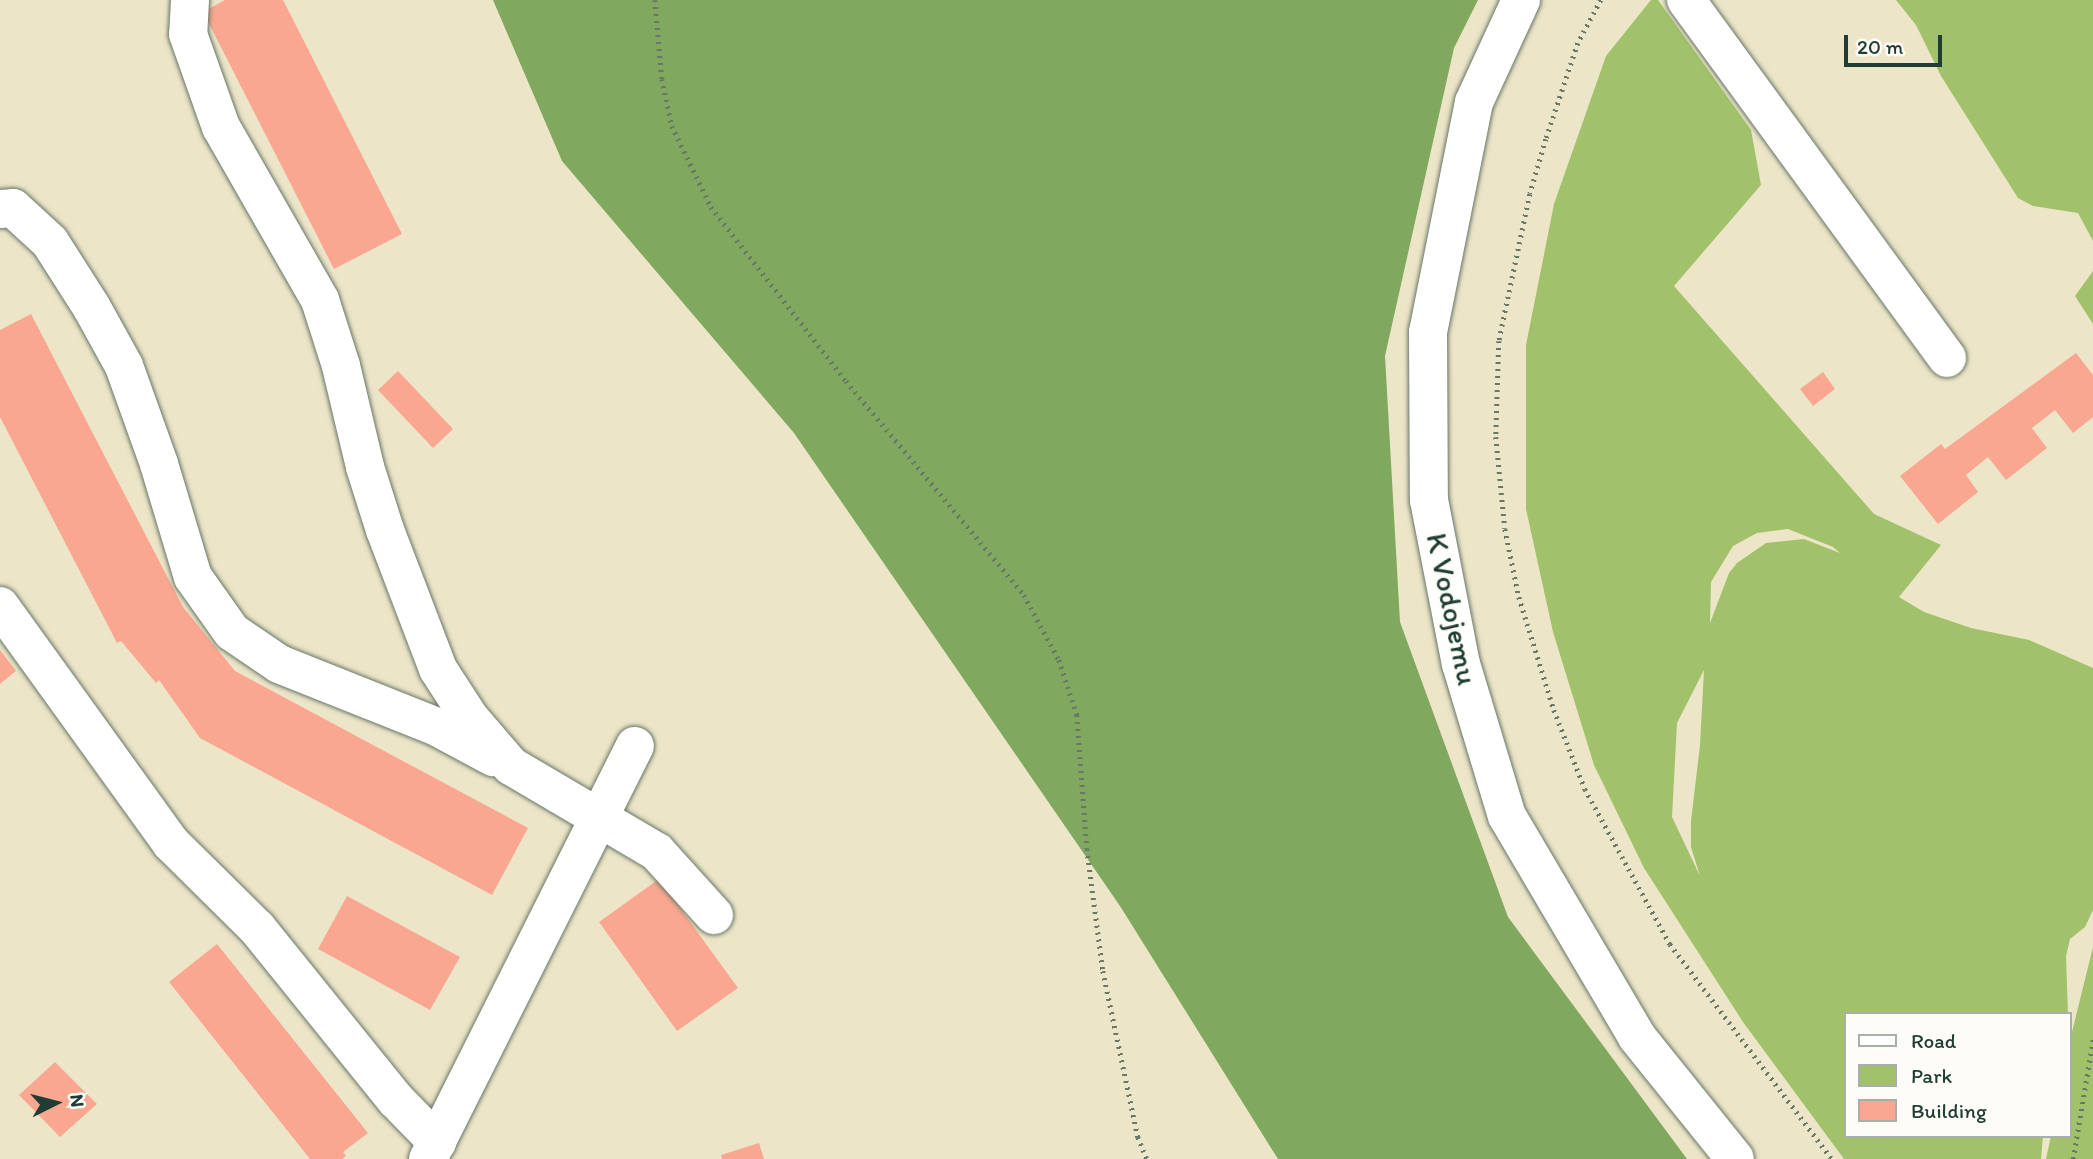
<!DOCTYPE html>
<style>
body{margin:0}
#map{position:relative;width:2093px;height:1159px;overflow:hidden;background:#ede5c8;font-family:Itim,sans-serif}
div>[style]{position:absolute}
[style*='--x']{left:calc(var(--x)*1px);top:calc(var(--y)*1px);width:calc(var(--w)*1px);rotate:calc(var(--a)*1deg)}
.green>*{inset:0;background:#a1c26b}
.forest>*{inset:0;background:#80a85f}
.building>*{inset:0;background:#faa791}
.path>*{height:4.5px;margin-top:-2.25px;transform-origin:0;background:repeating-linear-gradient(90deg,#677868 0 2px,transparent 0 7px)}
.roads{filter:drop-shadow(0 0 2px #677868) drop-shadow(0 0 2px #677868)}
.minor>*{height:38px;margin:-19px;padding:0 19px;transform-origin:19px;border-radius:19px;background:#fff}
span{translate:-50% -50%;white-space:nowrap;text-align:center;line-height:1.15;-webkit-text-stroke:5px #fdfcf7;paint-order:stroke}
.street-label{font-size:30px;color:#1f3d34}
.legend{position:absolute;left:1844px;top:1012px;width:228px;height:126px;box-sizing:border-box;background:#fdfcf7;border:2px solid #a4b0a9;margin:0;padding:9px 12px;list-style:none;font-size:21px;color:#1f3d34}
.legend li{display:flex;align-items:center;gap:14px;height:35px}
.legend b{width:35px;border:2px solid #a4b0a9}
.north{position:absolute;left:21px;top:1068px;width:70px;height:70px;-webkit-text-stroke:5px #fdfcf7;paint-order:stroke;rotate:84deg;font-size:19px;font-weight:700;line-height:28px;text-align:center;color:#1f3d34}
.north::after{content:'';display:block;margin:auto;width:24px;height:32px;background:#1f3d34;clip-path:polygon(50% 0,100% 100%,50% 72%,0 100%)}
.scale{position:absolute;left:1844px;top:35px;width:98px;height:32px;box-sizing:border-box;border:4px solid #1f3d34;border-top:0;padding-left:9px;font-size:21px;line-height:24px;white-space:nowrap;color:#1f3d34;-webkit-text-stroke:5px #fdfcf7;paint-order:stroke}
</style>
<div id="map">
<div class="green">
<i style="clip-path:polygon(evenodd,1651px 0,1658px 0,1751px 130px,1761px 185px,1674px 286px,1874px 514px,1941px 545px,1899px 597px,1924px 612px,1971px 628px,2029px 640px,2093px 668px,2093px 910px,2085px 927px,2070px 939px,2066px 956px,2068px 1014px,1846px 1014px,1846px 1136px,2043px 1136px,2041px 1159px,1844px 1159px,1743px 1022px,1644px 868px,1594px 765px,1553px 632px,1526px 509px,1526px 345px,1554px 204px,1606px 56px,1651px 0,1788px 529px,1833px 547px,1840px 553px,1804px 539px,1766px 543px,1737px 563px,1729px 573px,1710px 623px,1711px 582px,1733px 546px,1757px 533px,1788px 529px,1651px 0,1704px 670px,1700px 745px,1691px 821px,1691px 847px,1700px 876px,1672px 817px,1677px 723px,1704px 670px)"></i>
<i style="clip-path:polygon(1896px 0,2093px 0,2093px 241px,2078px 213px,2033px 206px,2018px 198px,1941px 76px,1916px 25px)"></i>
<i style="clip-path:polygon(2093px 271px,2093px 324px,2075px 296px)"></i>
<i style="clip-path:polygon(2093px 947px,2093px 1159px,2046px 1159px,2051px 1136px,2070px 1136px,2070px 1040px)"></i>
</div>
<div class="forest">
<i style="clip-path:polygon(493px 0,1478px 0,1454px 48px,1385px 356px,1400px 622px,1508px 917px,1687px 1159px,1278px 1159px,1120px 906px,794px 433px,562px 161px)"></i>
</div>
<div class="building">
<i style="clip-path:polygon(225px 0,283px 0,402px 234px,334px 269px,203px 12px)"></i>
<i style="clip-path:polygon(31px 314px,183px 607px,235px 671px,528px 828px,492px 895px,200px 738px,159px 680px,156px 683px,121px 641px,117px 643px,0 417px,0 330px)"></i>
<i style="clip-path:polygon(2076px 353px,2093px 375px,2093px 417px,2073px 433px,2055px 410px,2032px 428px,2047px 448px,2006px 480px,1988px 457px,1966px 475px,1978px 492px,1938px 524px,1900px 476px,1941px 444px,1945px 449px)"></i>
<i style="clip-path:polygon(398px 371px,453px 429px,433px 448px,378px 390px)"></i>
<i style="clip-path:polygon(1823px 372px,1835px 389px,1813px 406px,1800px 389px)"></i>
<i style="clip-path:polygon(0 650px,16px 671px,0 684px)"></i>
<i style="clip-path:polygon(659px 879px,738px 988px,677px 1031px,599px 922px)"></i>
<i style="clip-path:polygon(347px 896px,460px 957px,430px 1010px,318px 949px)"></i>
<i style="clip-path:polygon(217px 944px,368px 1133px,343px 1152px,346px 1156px,342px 1159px,310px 1159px,169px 982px)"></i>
<i style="clip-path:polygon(55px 1062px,97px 1104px,60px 1137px,19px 1095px)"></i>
<i style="clip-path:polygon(759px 1143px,764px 1159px,722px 1159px,721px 1155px)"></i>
</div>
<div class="path">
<i style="--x:655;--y:0;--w:79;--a:84.9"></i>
<i style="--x:662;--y:79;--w:48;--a:78"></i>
<i style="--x:672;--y:126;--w:90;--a:64.3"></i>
<i style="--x:711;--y:207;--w:220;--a:52.2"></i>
<i style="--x:846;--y:381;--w:278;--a:50.2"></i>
<i style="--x:1024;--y:595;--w:74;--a:61.7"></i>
<i style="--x:1059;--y:660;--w:58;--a:71.9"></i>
<i style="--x:1077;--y:715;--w:134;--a:85.7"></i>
<i style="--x:1087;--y:849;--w:123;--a:82.5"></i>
<i style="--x:1103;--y:971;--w:170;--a:78.1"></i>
<i style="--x:1138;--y:1137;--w:24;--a:68"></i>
<i style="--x:1601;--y:0;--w:49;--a:118.1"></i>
<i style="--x:1578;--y:43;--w:101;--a:108.4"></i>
<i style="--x:1546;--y:139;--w:57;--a:106.2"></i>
<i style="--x:1530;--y:194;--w:150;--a:101.9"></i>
<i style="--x:1499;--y:341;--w:96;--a:91.8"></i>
<i style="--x:1496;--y:437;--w:92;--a:84.4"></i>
<i style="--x:1505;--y:529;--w:69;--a:78.4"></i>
<i style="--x:1519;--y:597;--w:118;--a:72.8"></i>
<i style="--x:1554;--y:710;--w:85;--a:68.6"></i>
<i style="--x:1585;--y:789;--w:177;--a:61.3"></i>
<i style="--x:1670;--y:944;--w:269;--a:53"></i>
<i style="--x:2073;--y:1159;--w:122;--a:-80.5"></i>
</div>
<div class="roads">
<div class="minor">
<i style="--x:190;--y:0;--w:34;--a:93"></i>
<i style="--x:188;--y:34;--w:99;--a:70.5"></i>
<i style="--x:221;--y:127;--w:199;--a:60.2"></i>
<i style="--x:320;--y:300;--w:69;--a:72.3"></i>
<i style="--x:341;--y:366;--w:104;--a:76.6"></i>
<i style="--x:365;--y:467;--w:66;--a:72.4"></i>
<i style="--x:385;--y:530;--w:149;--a:69.1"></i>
<i style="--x:438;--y:669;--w:57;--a:57.1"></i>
<i style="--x:469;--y:717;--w:65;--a:49.4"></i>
<i style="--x:511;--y:766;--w:169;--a:30.5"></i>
<i style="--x:657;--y:852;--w:85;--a:47.9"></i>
<i style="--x:1521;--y:0;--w:112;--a:114.7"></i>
<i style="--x:1474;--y:102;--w:235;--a:101.3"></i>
<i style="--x:1428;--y:332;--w:168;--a:89.7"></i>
<i style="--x:1429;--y:500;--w:167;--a:79"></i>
<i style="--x:1461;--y:664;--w:159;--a:73.2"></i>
<i style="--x:1507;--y:816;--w:256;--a:59.5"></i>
<i style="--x:1637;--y:1037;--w:156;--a:51.2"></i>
<i style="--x:1686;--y:0;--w:443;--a:53.9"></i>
<i style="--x:0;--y:209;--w:13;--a:-4"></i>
<i style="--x:13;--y:208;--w:50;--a:42.6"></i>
<i style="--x:50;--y:242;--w:78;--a:57.5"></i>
<i style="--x:92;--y:308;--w:66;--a:61.1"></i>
<i style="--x:124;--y:366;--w:104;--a:70.3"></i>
<i style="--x:159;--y:464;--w:118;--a:73.3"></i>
<i style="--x:193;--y:577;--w:67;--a:54.7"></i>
<i style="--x:232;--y:632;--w:57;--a:34.2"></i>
<i style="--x:279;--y:664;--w:170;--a:21.7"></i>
<i style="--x:437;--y:727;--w:64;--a:28.2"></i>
<i style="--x:0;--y:606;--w:292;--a:54.2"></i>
<i style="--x:171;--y:843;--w:121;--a:44.7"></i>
<i style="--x:257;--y:928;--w:221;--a:51.1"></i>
<i style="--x:396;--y:1100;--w:59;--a:45.7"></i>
<i style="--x:428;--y:1159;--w:462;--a:-63.4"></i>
</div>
</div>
<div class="street-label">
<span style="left:1452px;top:609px;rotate:78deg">K Vodojemu</span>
</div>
<ul class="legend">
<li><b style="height:9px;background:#fff"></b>Road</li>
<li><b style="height:19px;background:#a1c26b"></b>Park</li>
<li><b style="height:19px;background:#faa791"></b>Building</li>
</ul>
<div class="north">N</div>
<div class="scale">20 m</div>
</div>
